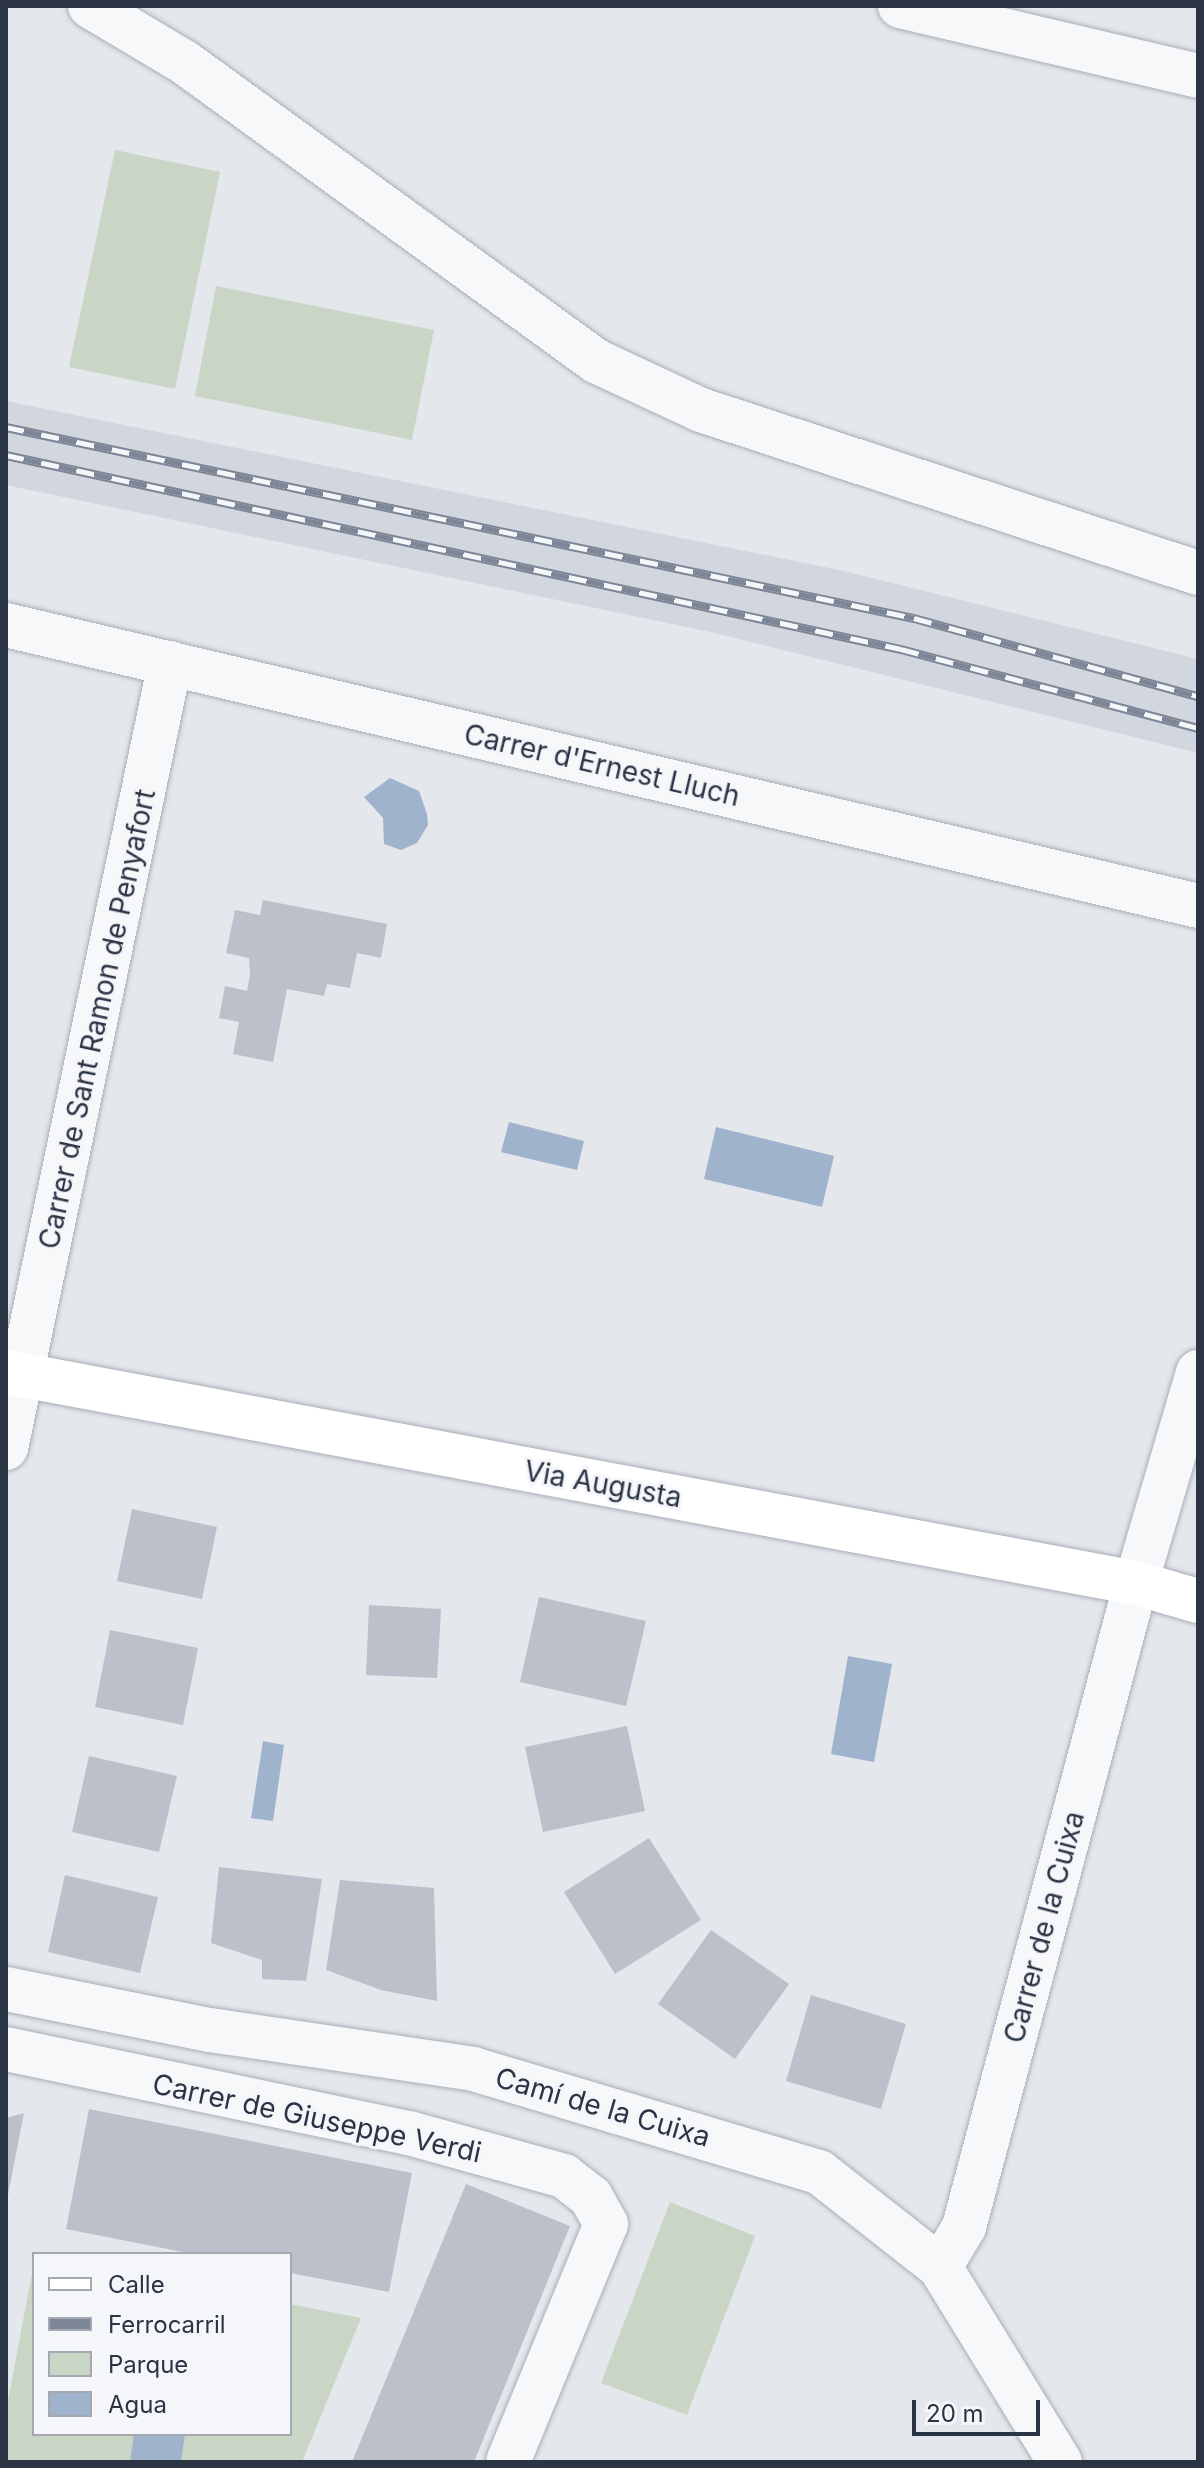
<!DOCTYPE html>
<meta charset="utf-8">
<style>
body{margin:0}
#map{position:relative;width:1204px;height:2468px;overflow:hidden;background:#e4e7ec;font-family:Inter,sans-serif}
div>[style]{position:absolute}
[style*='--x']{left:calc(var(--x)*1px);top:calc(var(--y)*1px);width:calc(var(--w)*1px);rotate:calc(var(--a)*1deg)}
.built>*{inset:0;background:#d2d6de}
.green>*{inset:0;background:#c9d6c5}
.water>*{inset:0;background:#9fb4cc}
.building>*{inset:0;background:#bbc0ca}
.roads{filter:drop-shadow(0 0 2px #a9aeb7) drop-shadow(0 0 2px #a9aeb7)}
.minor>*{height:44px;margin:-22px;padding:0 22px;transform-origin:22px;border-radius:22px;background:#f7f8fa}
.secondary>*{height:44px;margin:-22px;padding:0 22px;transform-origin:22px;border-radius:22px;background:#fff}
.rail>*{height:9px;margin-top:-4.5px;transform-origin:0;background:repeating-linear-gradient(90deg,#f4f6f9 0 18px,#7d8696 0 36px);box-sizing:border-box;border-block:2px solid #7d8696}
span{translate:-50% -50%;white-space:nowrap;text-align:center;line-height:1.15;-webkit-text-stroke:6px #f4f6f9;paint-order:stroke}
.street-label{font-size:28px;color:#2b3445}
.frame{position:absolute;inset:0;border:8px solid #2b3445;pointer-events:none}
.legend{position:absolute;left:32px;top:2252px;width:260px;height:184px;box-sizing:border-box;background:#f4f6f9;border:2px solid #a4a8b1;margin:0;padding:10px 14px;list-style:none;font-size:24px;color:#2b3445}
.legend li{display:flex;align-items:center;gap:16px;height:40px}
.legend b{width:40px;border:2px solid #a4a8b1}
.scale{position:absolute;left:912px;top:2400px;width:128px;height:36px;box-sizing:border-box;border:4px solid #2b3445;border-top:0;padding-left:10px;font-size:24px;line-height:28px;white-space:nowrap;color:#2b3445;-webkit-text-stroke:6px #f4f6f9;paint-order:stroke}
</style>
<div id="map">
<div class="built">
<i style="clip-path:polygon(6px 401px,844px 571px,1198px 659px,1198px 753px,715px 633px,6px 485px)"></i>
</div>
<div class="green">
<i style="clip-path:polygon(115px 150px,220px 172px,175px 389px,69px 367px)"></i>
<i style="clip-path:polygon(216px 286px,434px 330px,412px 440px,195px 396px)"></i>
<i style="clip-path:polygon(670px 2202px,755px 2236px,687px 2415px,601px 2383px)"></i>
<i style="clip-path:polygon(34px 2263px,34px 2434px,290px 2434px,290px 2304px,361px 2318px,302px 2462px,6px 2462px,6px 2411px)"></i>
</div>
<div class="water">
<i style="clip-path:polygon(390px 778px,419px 791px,427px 814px,428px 825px,417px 843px,401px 850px,384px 844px,383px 818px,364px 797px)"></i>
<i style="clip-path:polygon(509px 1122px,584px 1141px,577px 1170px,501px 1152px)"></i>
<i style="clip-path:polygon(716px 1127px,834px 1156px,822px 1207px,704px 1179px)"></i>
<i style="clip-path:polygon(848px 1656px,892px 1664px,874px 1762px,831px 1754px)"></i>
<i style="clip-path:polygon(263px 1741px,284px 1745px,273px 1821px,251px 1818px)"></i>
<i style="clip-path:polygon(134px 2434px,185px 2434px,181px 2462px,130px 2462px)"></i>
</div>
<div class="building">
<i style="clip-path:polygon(263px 900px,387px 924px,381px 958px,357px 953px,350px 988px,327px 984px,324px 996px,287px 989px,273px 1062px,233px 1054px,239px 1022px,219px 1018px,225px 986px,247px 991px,250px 975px,249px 958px,226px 953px,235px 910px,260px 915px)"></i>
<i style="clip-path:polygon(132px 1509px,217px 1527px,202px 1599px,117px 1581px)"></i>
<i style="clip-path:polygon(539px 1597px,646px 1621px,626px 1706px,520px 1682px)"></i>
<i style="clip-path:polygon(369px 1605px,441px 1609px,437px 1678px,366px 1675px)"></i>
<i style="clip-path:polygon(110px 1630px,198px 1648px,183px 1725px,95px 1707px)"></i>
<i style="clip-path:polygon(627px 1726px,645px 1811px,543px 1832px,525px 1747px)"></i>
<i style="clip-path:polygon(89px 1756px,177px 1776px,159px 1852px,72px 1832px)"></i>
<i style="clip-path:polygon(649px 1838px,701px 1920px,615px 1974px,564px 1892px)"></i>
<i style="clip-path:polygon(219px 1867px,322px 1879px,306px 1981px,262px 1979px,262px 1960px,211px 1943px)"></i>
<i style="clip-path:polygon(65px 1875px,158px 1897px,140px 1973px,48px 1952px)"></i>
<i style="clip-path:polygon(340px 1880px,434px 1888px,437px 2001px,381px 1990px,326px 1970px)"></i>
<i style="clip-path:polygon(711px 1930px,789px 1984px,735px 2059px,658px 2004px)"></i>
<i style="clip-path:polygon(811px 1995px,906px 2024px,881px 2109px,786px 2081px)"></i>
<i style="clip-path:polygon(89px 2109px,412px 2173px,389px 2292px,290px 2273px,290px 2254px,193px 2254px,66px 2229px)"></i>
<i style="clip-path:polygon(24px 2113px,7px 2200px,6px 2200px,6px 2118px)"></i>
<i style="clip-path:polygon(466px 2184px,570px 2226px,474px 2462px,352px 2462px)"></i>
</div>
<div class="roads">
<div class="minor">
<i style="--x:90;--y:6;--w:109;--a:30.8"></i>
<i style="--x:184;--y:62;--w:509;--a:35.97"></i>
<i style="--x:596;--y:361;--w:116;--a:25"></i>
<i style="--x:701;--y:410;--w:523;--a:18.16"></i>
<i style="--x:900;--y:6;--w:306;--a:13.2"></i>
<i style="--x:6;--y:625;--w:1225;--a:13.26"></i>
<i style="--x:6;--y:1448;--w:802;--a:-78.2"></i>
<i style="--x:6;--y:1989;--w:208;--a:11.4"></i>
<i style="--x:210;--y:2030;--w:266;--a:8.4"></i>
<i style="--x:473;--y:2069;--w:361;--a:16.6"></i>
<i style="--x:819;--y:2172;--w:154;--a:38.1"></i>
<i style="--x:940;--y:2267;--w:229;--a:58.4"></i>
<i style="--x:6;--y:2049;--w:412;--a:11.8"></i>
<i style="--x:409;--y:2133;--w:161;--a:15.5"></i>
<i style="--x:564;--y:2176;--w:34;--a:38"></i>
<i style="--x:591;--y:2197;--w:31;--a:61"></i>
<i style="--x:606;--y:2224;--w:257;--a:112.4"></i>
<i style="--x:940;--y:2267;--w:47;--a:-59"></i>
<i style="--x:964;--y:2227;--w:667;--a:-75.05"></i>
<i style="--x:1136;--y:1583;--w:220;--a:-73.6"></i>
</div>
<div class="secondary">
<i style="--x:6;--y:1372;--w:1150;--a:10.58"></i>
<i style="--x:1136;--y:1583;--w:65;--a:16.2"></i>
</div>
</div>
<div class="rail">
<i style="--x:6;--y:427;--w:928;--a:11.88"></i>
<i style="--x:914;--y:618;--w:295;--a:15.4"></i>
<i style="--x:6;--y:455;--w:916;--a:12.23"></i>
<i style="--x:901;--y:649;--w:307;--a:14.9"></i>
</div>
<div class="street-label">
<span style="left:602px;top:765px;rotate:13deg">Carrer d'Ernest Lluch</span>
<span style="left:97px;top:1019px;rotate:-78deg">Carrer de Sant Ramon de Penyafort</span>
<span style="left:603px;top:1484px;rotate:10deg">Via Augusta</span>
<span style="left:1044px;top:1927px;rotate:-75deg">Carrer de la Cuixa</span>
<span style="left:603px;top:2107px;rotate:16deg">Camí de la Cuixa</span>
<span style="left:317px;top:2118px;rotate:12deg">Carrer de Giuseppe Verdi</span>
</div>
<div class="frame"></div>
<ul class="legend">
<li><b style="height:10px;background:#fff"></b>Calle</li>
<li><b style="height:10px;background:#7d8696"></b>Ferrocarril</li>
<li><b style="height:22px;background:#c9d6c5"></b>Parque</li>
<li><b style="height:22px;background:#9fb4cc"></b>Agua</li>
</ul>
<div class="scale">20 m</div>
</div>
